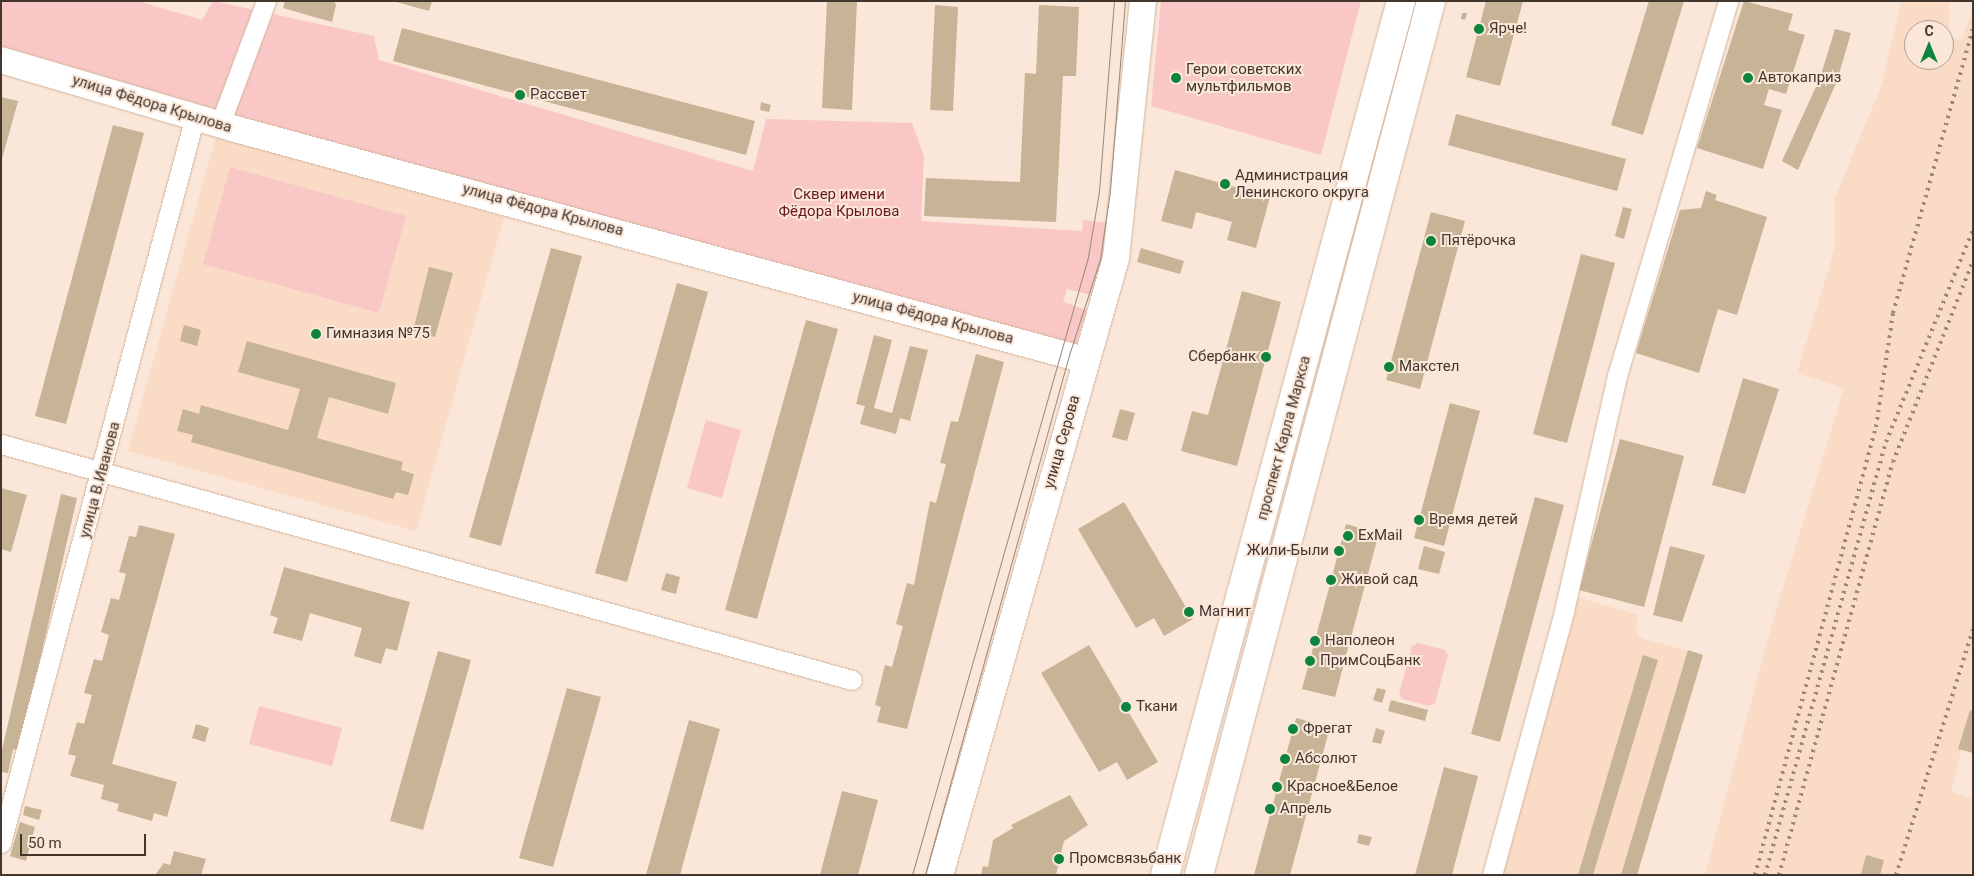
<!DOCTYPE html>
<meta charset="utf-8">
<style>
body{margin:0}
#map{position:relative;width:1974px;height:876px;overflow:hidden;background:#fae7d9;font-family:Roboto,sans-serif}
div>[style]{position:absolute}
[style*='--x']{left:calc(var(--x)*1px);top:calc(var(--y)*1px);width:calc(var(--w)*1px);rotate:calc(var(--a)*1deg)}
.built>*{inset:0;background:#fadbc5}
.green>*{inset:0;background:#f9c7c5}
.building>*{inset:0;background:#c7b395}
.roads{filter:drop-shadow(0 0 1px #d3b59e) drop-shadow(0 0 1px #d3b59e)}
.street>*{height:19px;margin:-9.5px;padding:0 9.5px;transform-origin:9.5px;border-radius:9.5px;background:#fff}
.secondary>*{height:26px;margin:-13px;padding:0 13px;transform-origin:13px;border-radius:13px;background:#fff}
.primary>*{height:28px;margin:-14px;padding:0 14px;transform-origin:14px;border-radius:14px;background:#fff}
.tram>*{height:1px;margin:-0.5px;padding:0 0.5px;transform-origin:0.5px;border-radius:0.5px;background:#98887d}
.rail>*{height:4px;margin-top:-2px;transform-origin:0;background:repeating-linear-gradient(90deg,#98887d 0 2.5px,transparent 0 7.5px)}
.dots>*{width:14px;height:14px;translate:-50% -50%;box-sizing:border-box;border:2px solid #fae7d9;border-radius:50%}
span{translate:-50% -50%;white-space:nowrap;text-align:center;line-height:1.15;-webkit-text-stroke:4px #fae7d9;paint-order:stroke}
.poi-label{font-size:15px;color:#43362d}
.left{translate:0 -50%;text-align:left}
.right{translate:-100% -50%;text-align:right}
.street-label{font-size:15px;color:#43362d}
.park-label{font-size:15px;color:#69171e}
.frame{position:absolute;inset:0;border:2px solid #43362d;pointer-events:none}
.north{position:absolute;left:1904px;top:20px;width:50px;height:50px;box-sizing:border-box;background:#fae7d9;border:1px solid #b1a094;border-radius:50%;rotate:0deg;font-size:14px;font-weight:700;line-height:20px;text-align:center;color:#43362d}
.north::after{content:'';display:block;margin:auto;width:18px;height:22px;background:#0d843d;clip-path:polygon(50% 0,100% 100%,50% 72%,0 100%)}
.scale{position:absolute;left:20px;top:834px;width:126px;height:22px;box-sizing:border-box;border:2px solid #43362d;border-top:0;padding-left:6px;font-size:15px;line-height:18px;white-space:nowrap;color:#43362d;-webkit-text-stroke:4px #fae7d9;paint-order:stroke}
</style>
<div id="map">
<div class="built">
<i style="clip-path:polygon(evenodd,1901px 1px,1949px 1px,1949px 36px,1962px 40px,1973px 9px,1973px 703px,1951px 791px,1973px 800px,1973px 873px,1705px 875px,1772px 624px,1844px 388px,1797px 373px,1835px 247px,1835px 198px,1882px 84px,1901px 1px,1914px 30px,1944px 30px,1944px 60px,1914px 60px,1914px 30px)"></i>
<i style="clip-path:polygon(216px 136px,504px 217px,416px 531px,128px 451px)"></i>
<i style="clip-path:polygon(1577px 597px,1638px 615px,1636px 631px,1641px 638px,1703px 655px,1637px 875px,1499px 875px)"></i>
</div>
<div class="green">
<i style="clip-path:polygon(1px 1px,138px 1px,202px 20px,213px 1px,374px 36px,379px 60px,753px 171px,766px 119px,912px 123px,924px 156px,921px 221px,1082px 231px,1083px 220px,1108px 223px,1102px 262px,1091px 295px,1067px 289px,1063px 302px,1087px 310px,1077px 343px,1066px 346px,1px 55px)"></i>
<i style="clip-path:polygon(1161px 1px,1361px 1px,1321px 155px,1151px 106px)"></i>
<i style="clip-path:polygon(230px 167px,406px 216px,379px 313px,203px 264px)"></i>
<i style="clip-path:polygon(706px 420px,741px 430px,722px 498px,687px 488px)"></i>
<i style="clip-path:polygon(1418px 643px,1445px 650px,1448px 655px,1435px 703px,1429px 706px,1402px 699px,1399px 694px,1412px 646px)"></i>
<i style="clip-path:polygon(259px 706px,342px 728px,332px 766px,249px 744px)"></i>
</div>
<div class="building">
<i style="clip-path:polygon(285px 1px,334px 1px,336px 5px,332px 22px,283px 8px)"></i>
<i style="clip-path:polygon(393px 1px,432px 1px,429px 11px)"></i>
<i style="clip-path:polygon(827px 1px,857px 1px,852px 110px,822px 108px)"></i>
<i style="clip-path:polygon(1486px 1px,1523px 1px,1500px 86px,1466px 77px)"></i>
<i style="clip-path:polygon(1649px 1px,1684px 1px,1643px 135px,1611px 125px)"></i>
<i style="clip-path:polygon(1744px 1px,1793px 14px,1788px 30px,1805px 35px,1786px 94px,1769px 89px,1764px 105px,1782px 110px,1763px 169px,1697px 148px)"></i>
<i style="clip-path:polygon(935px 5px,958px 7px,953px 111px,930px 110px)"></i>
<i style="clip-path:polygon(1039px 5px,1079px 7px,1076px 76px,1063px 76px,1056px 222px,924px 216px,926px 178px,1020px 182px,1025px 73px,1036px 74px)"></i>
<i style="clip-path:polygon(1462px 13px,1467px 13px,1465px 20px,1461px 19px)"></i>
<i style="clip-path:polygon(402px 28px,755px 121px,746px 155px,393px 61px)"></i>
<i style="clip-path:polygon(1835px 29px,1851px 33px,1837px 81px,1798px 170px,1782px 161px,1820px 78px)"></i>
<i style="clip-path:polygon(1px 97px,18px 101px,2px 159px,1px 159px)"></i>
<i style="clip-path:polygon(761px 102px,771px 105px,769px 112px,760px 110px)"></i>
<i style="clip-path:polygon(1456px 114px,1626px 159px,1617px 191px,1448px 145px)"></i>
<i style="clip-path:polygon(113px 125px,144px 133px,66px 424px,35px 416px)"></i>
<i style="clip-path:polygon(1175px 170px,1270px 197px,1256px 248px,1227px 240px,1232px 222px,1196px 212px,1192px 229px,1161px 221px)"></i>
<i style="clip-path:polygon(1706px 191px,1717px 195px,1715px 200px,1767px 217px,1737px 315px,1718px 309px,1699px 373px,1636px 353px,1680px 210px,1701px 208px)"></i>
<i style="clip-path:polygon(1623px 207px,1632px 209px,1624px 239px,1615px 236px)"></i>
<i style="clip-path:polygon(1431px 212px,1465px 221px,1420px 389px,1386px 380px)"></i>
<i style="clip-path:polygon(551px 248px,582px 256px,501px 546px,469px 537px)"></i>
<i style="clip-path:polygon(1141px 248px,1184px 261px,1180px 274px,1137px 262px)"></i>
<i style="clip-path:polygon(1581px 254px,1615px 263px,1567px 443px,1533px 434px)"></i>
<i style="clip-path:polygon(429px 267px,453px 273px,435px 337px,413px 331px)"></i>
<i style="clip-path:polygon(677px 283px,708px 292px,627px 582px,595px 573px)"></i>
<i style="clip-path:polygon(1242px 291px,1281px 302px,1237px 466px,1181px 451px,1192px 411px,1208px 415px)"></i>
<i style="clip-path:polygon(806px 320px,838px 329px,757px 619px,725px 610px)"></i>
<i style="clip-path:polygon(184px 325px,201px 330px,197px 346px,180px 341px)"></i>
<i style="clip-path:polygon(874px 335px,892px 340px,874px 408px,892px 413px,910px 346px,928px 350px,910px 421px,900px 418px,896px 434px,860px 424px,865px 406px,856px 404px)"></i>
<i style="clip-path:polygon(247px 341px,396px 383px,388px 414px,329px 397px,317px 438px,403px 462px,401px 470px,414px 474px,408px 495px,396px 492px,393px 499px,191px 442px,193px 435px,177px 431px,183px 409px,199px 414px,201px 405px,288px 430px,300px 389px,238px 372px)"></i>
<i style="clip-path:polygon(976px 354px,1004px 362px,907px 729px,877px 722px,881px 707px,875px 705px,885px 665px,892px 667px,903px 626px,896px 624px,907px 583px,914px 585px,930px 501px,936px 503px,946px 464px,940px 463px,951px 421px,958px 422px)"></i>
<i style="clip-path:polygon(1743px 378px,1779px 389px,1745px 494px,1712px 485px)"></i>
<i style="clip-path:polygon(1450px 403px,1480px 411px,1444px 546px,1414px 538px)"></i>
<i style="clip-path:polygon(1120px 409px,1135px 413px,1127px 441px,1112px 437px)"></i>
<i style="clip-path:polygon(1620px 439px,1684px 456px,1644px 607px,1579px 590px)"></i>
<i style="clip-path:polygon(1px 488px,27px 495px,11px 552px,1px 549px)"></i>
<i style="clip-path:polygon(61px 494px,77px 498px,19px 751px,13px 749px,8px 773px,1px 772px,1px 754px)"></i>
<i style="clip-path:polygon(1535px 497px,1564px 505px,1500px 742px,1471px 734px)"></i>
<i style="clip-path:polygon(1124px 502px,1193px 619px,1164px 636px,1154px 618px,1136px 628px,1078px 529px)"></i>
<i style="clip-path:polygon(1346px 524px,1379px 533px,1335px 697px,1302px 689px)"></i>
<i style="clip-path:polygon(139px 525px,175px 534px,112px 764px,177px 782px,167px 817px,154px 813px,152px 821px,117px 811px,119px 804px,101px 799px,104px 785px,70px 776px,76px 756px,68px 754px,77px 722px,84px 724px,92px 695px,84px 693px,94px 659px,102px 661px,109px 635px,101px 632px,111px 598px,119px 600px,126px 574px,119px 572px,129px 536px,136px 537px)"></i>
<i style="clip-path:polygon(1424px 546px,1445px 552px,1439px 574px,1418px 569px)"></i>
<i style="clip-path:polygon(1670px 546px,1705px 555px,1682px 622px,1653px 615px)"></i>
<i style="clip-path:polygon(284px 567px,410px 602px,397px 651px,386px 648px,381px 664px,354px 656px,362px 628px,310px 613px,302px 641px,273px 633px,278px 618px,270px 615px)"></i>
<i style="clip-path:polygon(666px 573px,680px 577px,676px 594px,661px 590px)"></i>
<i style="clip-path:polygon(1089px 645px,1158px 762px,1127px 780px,1117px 762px,1099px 772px,1041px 673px)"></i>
<i style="clip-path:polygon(1688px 650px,1703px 655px,1637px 875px,1621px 875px)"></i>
<i style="clip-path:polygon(438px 651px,471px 660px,423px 830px,390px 821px)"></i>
<i style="clip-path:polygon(1643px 655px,1658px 660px,1593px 875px,1578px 875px)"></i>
<i style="clip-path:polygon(567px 688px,601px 697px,553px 867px,519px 858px)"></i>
<i style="clip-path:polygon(1377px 688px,1386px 690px,1382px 703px,1373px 700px)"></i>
<i style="clip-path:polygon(1391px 700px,1428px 710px,1425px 721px,1388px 711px)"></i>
<i style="clip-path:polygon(1970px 710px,1973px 711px,1973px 753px,1958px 749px)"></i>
<i style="clip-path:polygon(1296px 718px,1330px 727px,1290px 875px,1254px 875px)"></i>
<i style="clip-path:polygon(689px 720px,720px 729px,680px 875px,646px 875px)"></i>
<i style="clip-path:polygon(196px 724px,209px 728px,205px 742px,192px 738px)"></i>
<i style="clip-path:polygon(1376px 728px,1385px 731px,1381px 744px,1372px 742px)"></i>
<i style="clip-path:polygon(1444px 767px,1478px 776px,1452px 875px,1415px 875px)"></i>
<i style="clip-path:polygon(842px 791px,878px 800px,858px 875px,820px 875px)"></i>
<i style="clip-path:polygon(1070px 795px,1088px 825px,1064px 841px,1056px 875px,981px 875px,983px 866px,988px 867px,993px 840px,1013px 828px,1011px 825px)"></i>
<i style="clip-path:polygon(25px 806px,42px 810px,39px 820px,23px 815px)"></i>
<i style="clip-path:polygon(20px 822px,35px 827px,26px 861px,10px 856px)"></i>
<i style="clip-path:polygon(1359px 834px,1372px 837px,1369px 846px,1357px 843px)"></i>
<i style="clip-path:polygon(174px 851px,206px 859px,201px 875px,155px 875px,164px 863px,170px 865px)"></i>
<i style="clip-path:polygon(1866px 855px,1884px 860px,1880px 875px,1861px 875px)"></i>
</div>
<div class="roads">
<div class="street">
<i style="--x:220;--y:124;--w:131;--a:-69.5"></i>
<i style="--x:1;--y:444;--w:883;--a:15.5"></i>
<i style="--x:1;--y:843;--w:752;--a:-75.06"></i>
<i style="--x:1492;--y:875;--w:274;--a:-74.7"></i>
<i style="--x:1564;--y:611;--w:241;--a:-77.3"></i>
<i style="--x:1617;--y:376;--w:391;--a:-73.5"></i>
</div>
<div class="secondary">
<i style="--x:1;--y:60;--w:248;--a:16.4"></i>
<i style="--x:239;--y:130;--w:877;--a:15.21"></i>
<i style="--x:940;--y:875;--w:642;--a:-74.08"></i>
<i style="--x:1116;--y:258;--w:258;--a:-84"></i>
</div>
<div class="primary">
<i style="--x:1165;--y:875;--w:905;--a:-74.89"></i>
<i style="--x:1199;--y:875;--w:904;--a:-75.13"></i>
</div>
</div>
<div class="tram">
<i style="--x:912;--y:875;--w:643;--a:-74.1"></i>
<i style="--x:1088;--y:257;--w:67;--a:-80.5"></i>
<i style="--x:1099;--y:191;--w:191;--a:-85.5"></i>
<i style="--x:925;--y:875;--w:540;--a:-74.52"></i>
<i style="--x:1069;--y:355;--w:101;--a:-72.1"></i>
<i style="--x:1100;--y:259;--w:69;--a:-81.6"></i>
<i style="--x:1110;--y:191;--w:191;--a:-85.5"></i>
</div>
<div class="rail">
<i style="--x:1755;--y:875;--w:464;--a:-74.9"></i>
<i style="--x:1876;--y:427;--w:115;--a:-81.5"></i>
<i style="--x:1893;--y:313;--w:296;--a:-74.3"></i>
<i style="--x:1765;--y:875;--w:450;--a:-74.4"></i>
<i style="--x:1886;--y:442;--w:229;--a:-67.7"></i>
<i style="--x:1779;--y:875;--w:428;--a:-74.6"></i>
<i style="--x:1893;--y:462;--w:216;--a:-68.3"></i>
<i style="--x:1896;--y:875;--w:257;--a:-72.6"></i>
</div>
<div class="dots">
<i style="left:1479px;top:29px;background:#0d843d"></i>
<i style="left:1176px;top:78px;background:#0d843d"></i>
<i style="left:1748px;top:78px;background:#0d843d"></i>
<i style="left:520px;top:95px;background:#0d843d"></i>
<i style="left:1225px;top:184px;background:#0d843d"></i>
<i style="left:1431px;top:241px;background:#0d843d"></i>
<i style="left:316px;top:334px;background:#0d843d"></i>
<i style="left:1266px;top:357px;background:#0d843d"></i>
<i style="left:1389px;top:367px;background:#0d843d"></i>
<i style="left:1419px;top:520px;background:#0d843d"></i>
<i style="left:1348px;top:536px;background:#0d843d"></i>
<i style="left:1339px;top:551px;background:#0d843d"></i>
<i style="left:1331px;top:580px;background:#0d843d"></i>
<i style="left:1189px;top:612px;background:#0d843d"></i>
<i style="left:1315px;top:641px;background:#0d843d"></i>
<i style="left:1310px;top:661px;background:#0d843d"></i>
<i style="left:1126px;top:707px;background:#0d843d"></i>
<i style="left:1293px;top:729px;background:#0d843d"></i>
<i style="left:1285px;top:759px;background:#0d843d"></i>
<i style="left:1277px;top:787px;background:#0d843d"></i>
<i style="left:1270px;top:809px;background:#0d843d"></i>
<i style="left:1059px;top:859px;background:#0d843d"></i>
</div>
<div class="poi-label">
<span class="left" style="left:1489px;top:29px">Ярче!</span>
<span class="left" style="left:1186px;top:78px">Герои советских<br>мультфильмов</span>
<span class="left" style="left:1758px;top:78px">Автокаприз</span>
<span class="left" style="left:530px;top:95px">Рассвет</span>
<span class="left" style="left:1235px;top:184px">Администрация<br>Ленинского округа</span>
<span class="left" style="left:1441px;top:241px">Пятёрочка</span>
<span class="left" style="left:326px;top:334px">Гимназия №75</span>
<span class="right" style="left:1256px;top:357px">Сбербанк</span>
<span class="left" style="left:1399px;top:367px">Макстел</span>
<span class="left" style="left:1429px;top:520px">Время детей</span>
<span class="left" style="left:1358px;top:536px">ExMail</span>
<span class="right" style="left:1329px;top:551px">Жили-Были</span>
<span class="left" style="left:1341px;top:580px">Живой сад</span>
<span class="left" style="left:1199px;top:612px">Магнит</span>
<span class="left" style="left:1325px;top:641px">Наполеон</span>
<span class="left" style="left:1320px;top:661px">ПримСоцБанк</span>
<span class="left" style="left:1136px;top:707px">Ткани</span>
<span class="left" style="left:1303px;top:729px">Фрегат</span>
<span class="left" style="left:1295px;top:759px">Абсолют</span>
<span class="left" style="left:1287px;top:787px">Красное&amp;Белое</span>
<span class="left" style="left:1280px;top:809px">Апрель</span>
<span class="left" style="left:1069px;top:859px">Промсвязьбанк</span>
</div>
<div class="street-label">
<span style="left:152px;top:104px;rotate:17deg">улица Фёдора Крылова</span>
<span style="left:543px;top:210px;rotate:15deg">улица Фёдора Крылова</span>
<span style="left:933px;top:318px;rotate:15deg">улица Фёдора Крылова</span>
<span style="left:1284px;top:438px;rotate:-75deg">проспект Карла Маркса</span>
<span style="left:1062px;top:442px;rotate:-74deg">улица Серова</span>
<span style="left:100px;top:480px;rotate:-75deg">улица В.Иванова</span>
</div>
<div class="park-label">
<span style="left:839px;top:203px">Сквер имени<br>Фёдора Крылова</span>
</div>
<div class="frame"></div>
<div class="north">С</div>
<div class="scale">50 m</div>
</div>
